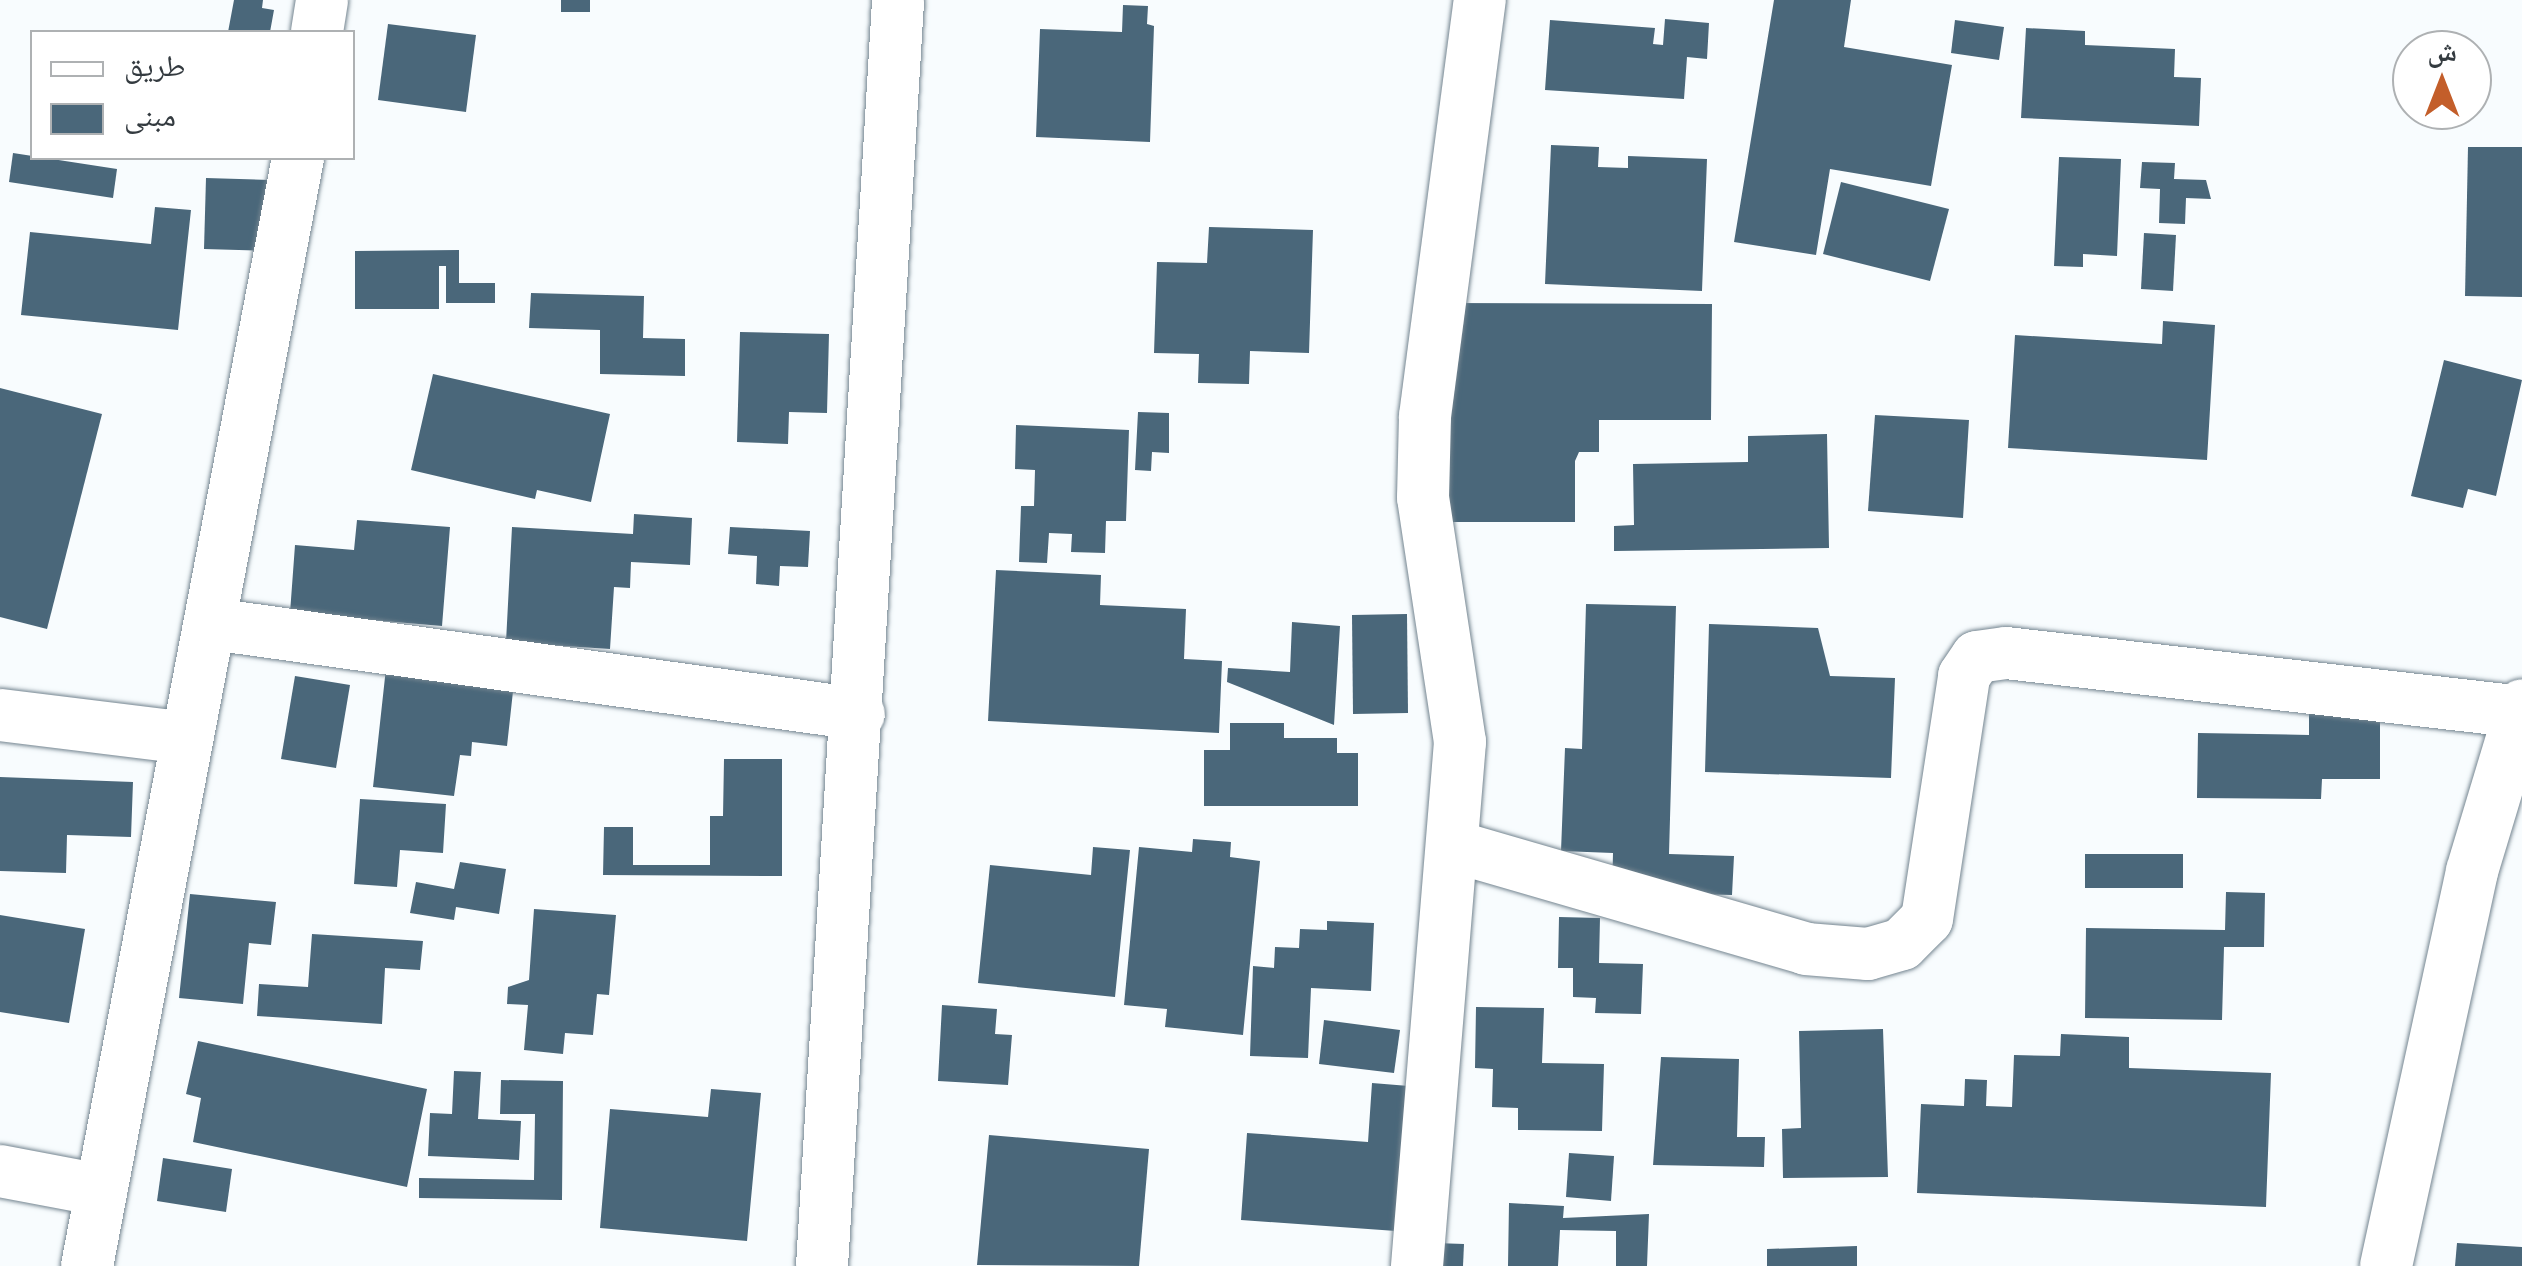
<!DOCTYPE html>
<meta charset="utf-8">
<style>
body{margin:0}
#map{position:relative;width:2522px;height:1266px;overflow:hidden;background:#f8fcfe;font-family:"Crimson Pro","Noto Naskh Arabic",serif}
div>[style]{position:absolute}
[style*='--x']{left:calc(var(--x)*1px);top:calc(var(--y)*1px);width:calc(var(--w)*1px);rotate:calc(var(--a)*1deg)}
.building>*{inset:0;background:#4a677a}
.roads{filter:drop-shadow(0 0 2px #748590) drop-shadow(0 0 2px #748590)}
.minor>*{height:52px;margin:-26px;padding:0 26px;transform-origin:26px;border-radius:26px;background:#fff}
span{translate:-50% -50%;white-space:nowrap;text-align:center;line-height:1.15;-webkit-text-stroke:10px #fff;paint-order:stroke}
.legend{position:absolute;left:30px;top:30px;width:325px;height:130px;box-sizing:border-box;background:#fff;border:2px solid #aeb1b3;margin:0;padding:12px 18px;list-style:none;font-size:30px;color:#343b40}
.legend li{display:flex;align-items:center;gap:20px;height:50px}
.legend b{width:50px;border:2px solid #aeb1b3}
.north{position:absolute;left:2392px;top:30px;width:100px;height:100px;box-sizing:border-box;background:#fff;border:2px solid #aeb1b3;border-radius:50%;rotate:0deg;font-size:28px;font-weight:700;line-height:40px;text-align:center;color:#343b40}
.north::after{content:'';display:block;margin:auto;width:35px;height:45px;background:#c35e2a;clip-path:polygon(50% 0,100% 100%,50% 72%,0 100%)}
</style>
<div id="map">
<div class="building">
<i style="clip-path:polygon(234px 0,263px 0,262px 8px,274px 10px,270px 32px,228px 32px)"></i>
<i style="clip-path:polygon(561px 0,590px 0,590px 12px,561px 12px)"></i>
<i style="clip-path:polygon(1774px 0,1851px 0,1844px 47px,1952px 65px,1931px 186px,1830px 169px,1816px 255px,1734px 242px)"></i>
<i style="clip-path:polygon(1123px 5px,1148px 6px,1147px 24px,1154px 26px,1150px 142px,1036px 137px,1040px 29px,1122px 32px)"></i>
<i style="clip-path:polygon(1665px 19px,1709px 23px,1707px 59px,1687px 57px,1684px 99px,1545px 90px,1550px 20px,1655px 28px,1653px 44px,1663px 45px)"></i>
<i style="clip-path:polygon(1955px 20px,2004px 27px,1999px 60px,1951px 53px)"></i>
<i style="clip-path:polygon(388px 24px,476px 35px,466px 112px,378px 100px)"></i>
<i style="clip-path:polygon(2026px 28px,2085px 31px,2085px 45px,2175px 49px,2174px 77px,2201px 78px,2199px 126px,2021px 118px)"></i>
<i style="clip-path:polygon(1551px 145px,1599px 147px,1598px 167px,1628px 168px,1628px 156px,1707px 159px,1702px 291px,1545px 284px)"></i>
<i style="clip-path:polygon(2468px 147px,2522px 147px,2522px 297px,2465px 296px)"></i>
<i style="clip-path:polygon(13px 153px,117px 169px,113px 198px,9px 182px)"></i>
<i style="clip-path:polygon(2059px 157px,2121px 159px,2117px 256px,2083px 254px,2083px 267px,2054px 266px)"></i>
<i style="clip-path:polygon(2142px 162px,2175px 163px,2174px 179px,2206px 180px,2211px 199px,2186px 198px,2185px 224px,2159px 223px,2160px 189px,2140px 188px)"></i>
<i style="clip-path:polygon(206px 178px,270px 180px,269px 251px,204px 249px)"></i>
<i style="clip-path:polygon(1841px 182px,1949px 209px,1930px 281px,1823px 254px)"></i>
<i style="clip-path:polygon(155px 207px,191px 210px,178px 330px,21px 315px,30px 232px,151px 244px)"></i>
<i style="clip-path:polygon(1209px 227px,1313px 230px,1309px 353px,1250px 351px,1249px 384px,1198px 383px,1199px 354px,1154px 353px,1157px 262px,1207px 263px)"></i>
<i style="clip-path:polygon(2144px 233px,2176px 235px,2173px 291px,2141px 289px)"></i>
<i style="clip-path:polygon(459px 250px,459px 283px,495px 283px,495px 303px,446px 303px,446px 266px,439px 266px,439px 309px,355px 309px,355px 251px)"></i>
<i style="clip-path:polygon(531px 293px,644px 296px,643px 338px,685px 339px,685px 376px,600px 374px,600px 330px,529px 328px)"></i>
<i style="clip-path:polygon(1440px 303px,1712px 304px,1711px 420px,1599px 420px,1599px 452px,1579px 452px,1575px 461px,1575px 522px,1440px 522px)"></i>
<i style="clip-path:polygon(2163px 321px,2215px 325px,2207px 460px,2008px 448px,2015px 335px,2162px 344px)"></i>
<i style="clip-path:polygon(740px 332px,829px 334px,827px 413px,789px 412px,788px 444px,737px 442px)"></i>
<i style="clip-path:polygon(2444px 360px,2522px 380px,2496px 496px,2468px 489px,2463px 508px,2411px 496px)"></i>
<i style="clip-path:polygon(433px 374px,610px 414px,591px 502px,537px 490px,535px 499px,411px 470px)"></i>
<i style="clip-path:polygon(0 388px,102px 414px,47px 629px,0 617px)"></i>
<i style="clip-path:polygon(1138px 412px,1169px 413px,1169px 453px,1152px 452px,1151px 471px,1135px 470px)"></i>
<i style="clip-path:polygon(1875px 415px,1969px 420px,1963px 518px,1868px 511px)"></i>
<i style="clip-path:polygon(1016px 425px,1129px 430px,1126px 521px,1106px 521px,1105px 553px,1071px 552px,1072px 534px,1049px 533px,1047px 563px,1019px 562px,1021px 506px,1034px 506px,1035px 470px,1015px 469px)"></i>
<i style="clip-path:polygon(1827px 434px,1829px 548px,1614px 551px,1614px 526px,1634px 525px,1633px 464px,1748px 462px,1748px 436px)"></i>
<i style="clip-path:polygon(634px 514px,692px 518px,690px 565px,631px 562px,630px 588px,614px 587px,610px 649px,506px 642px,512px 527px,633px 534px)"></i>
<i style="clip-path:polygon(357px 520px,450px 527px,442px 626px,290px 613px,295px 545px,354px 550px)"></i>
<i style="clip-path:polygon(730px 527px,810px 531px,808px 567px,780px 566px,779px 586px,756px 584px,757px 556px,728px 554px)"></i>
<i style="clip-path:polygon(996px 570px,1101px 575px,1100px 605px,1186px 609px,1184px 659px,1222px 661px,1219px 733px,988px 721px)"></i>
<i style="clip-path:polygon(1586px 604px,1676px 606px,1669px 854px,1734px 856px,1732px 895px,1612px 892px,1613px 853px,1561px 851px,1565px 748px,1582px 749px)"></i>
<i style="clip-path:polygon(1407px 614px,1408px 713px,1353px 714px,1352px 615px)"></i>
<i style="clip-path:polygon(1292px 622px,1340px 626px,1334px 725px,1227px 682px,1228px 668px,1290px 672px)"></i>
<i style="clip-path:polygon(1709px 624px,1818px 628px,1830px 676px,1895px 678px,1891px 778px,1705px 772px)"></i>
<i style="clip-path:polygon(387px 659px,515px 673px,507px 746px,472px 742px,471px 756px,460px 755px,454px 796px,373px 787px)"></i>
<i style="clip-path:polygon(295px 676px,350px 685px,336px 768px,281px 759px)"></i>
<i style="clip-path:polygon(2309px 704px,2380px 705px,2380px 779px,2322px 779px,2321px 799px,2197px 798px,2198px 733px,2309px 735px)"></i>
<i style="clip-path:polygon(1230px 723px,1284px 723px,1284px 738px,1337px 738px,1337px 753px,1358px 753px,1358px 806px,1204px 806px,1204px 750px,1230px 750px)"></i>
<i style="clip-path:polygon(724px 759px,782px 759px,782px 876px,603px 875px,604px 827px,633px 827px,633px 865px,710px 865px,710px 816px,723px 816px)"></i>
<i style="clip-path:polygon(0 777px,133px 782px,131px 837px,67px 835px,66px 873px,0 871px)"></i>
<i style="clip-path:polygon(360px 799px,446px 804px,443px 853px,400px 850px,397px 887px,354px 884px)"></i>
<i style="clip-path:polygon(1193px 839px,1231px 842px,1230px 857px,1260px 861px,1243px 1035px,1165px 1027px,1167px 1009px,1124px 1005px,1139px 847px,1192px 852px)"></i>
<i style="clip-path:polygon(1093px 847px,1130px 850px,1115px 997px,978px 983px,990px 865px,1091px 875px)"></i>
<i style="clip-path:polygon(2085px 854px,2183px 854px,2183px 888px,2085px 888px)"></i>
<i style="clip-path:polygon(460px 862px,506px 869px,499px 914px,456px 907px,454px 920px,410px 913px,416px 882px,454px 889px)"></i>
<i style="clip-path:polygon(2226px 892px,2265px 893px,2264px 947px,2224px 947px,2222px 1020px,2085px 1018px,2086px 928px,2225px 930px)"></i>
<i style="clip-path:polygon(190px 894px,276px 902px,271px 945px,249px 943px,243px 1004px,179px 998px)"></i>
<i style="clip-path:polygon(534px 909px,616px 915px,609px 995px,597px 994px,593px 1035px,565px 1033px,563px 1054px,524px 1050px,528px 1005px,507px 1004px,508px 987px,529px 980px)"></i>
<i style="clip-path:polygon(0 915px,85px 929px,69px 1023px,0 1012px)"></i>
<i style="clip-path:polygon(1559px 917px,1600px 918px,1599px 963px,1643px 964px,1641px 1014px,1595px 1013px,1596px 998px,1573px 997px,1573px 968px,1558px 968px)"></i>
<i style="clip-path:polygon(1327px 921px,1374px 923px,1371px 991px,1311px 988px,1308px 1058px,1250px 1056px,1253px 966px,1274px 968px,1275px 947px,1299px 948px,1300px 929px,1327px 930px)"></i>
<i style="clip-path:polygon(312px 934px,423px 941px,420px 970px,385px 968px,382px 1024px,257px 1016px,259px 984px,308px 987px)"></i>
<i style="clip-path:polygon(942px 1005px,997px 1009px,995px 1034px,1012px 1035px,1008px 1085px,938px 1081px)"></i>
<i style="clip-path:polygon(1476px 1007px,1544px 1008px,1542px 1063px,1604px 1064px,1602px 1131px,1518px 1130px,1518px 1108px,1492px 1107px,1493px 1069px,1475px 1068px)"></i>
<i style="clip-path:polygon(1324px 1020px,1400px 1030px,1394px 1073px,1319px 1064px)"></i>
<i style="clip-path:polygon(1883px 1029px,1888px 1177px,1783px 1178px,1782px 1129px,1801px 1128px,1799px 1031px)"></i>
<i style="clip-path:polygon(2061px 1034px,2129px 1037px,2129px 1068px,2271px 1073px,2266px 1207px,1917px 1193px,1921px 1104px,1964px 1106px,1965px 1079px,1987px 1080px,1986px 1106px,2012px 1107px,2014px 1055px,2060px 1056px)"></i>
<i style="clip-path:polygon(198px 1041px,427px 1089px,407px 1187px,193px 1142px,201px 1098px,186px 1094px)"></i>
<i style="clip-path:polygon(1661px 1057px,1739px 1059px,1737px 1137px,1765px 1137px,1764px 1167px,1653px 1165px)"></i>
<i style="clip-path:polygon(454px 1071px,481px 1072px,478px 1119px,521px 1121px,519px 1160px,428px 1156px,430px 1113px,452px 1114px)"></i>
<i style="clip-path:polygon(501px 1080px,563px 1081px,562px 1200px,419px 1198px,419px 1178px,534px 1180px,535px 1114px,500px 1114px)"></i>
<i style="clip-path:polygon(1372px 1083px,1421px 1087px,1410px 1232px,1241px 1220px,1247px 1133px,1368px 1142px)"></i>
<i style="clip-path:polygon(711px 1089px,761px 1093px,747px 1241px,600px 1228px,610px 1109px,708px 1117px)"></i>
<i style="clip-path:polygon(989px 1135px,1149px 1149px,1139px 1266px,977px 1265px)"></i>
<i style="clip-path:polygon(1569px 1153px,1614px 1156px,1611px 1201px,1566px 1197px)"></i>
<i style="clip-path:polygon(163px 1158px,232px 1169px,226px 1212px,157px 1201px)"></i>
<i style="clip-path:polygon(1509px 1203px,1564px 1206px,1563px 1218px,1649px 1214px,1647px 1266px,1616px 1266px,1616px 1231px,1560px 1230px,1558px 1266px,1508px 1266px)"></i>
<i style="clip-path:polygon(1435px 1243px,1464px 1244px,1463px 1266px,1434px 1266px)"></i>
<i style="clip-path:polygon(2457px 1243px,2522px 1247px,2522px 1266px,2455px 1266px)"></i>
<i style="clip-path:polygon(1857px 1246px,1857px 1266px,1767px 1266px,1767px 1249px)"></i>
</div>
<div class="roads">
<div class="minor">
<i style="--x:317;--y:32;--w:32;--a:-81"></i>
<i style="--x:212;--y:624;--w:653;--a:7.92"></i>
<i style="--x:0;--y:715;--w:188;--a:7"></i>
<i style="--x:1456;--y:847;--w:365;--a:16.2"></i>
<i style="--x:1806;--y:949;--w:62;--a:4.6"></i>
<i style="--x:1868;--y:954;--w:35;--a:-16"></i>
<i style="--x:1902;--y:944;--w:35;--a:-45"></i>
<i style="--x:1927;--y:919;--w:246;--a:-81.3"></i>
<i style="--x:1964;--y:676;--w:23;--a:-56"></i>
<i style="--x:1977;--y:657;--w:29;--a:-8"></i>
<i style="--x:2006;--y:653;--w:519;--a:6.52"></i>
<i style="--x:0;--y:1171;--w:103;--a:10.7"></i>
<i style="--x:87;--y:1266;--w:1128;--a:-79.22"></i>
<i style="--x:822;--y:1266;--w:1268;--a:-86.56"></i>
<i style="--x:1417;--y:1266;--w:526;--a:-85.31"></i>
<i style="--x:1460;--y:742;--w:247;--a:-98.6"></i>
<i style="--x:1423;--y:498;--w:82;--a:-88.6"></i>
<i style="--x:1425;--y:416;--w:420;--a:-82.5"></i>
<i style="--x:2386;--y:1266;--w:404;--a:-77.7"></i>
<i style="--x:2472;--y:871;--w:173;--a:-73.2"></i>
</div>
</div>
<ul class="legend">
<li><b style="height:12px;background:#fff"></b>طريق</li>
<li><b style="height:28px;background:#4a677a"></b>مبنى</li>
</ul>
<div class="north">ش</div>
</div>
